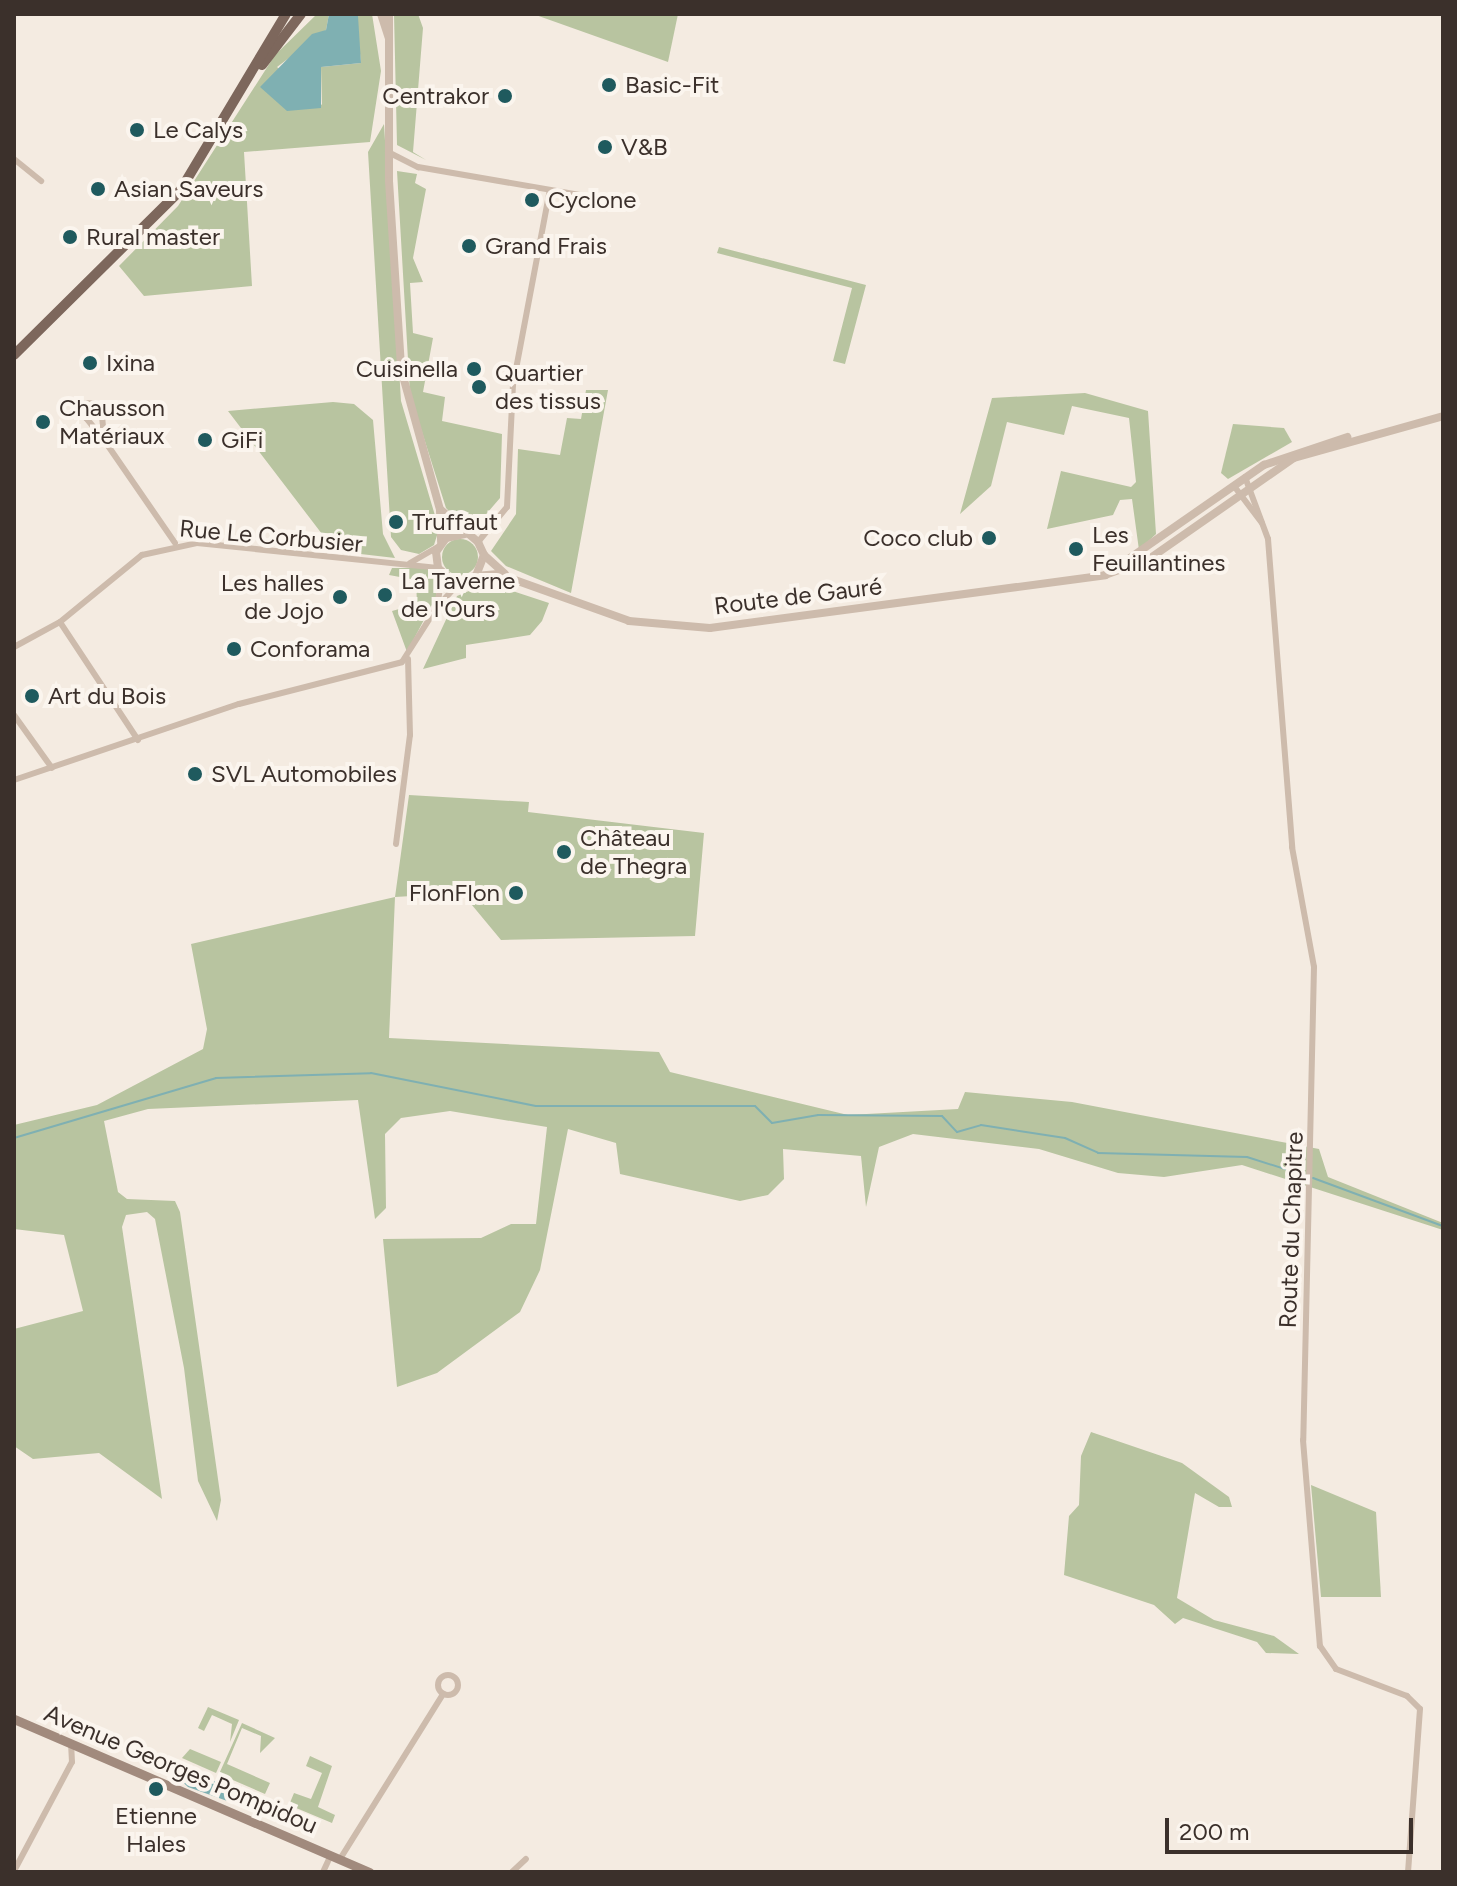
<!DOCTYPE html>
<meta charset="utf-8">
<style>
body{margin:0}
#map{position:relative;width:1457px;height:1886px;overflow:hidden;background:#f4ebe1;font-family:Figtree,sans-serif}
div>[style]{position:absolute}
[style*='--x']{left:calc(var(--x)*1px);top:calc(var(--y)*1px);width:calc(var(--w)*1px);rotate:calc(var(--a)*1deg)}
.green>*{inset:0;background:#b8c4a0}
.round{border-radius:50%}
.water>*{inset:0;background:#7fb0b2}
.stream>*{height:2px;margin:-1px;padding:0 1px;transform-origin:1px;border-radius:1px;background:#7fb0b2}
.minor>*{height:6px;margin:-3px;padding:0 3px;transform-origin:3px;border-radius:3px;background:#cdbbac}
.minor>.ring{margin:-3px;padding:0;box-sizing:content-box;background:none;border:6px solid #cdbbac;border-radius:50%}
.tertiary>*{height:8px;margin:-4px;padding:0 4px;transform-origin:4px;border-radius:4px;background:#cdbbac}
.secondary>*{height:9px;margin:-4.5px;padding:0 4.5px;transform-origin:4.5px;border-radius:4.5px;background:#a18a7d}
.primary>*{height:10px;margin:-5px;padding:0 5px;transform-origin:5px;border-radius:5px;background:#7d675c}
.dots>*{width:22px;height:22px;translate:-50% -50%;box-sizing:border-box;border:4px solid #fbf5ee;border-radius:50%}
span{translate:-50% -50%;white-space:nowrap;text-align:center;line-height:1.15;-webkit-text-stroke:8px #fbf5ee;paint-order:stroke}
.poi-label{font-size:24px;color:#3b302b}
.left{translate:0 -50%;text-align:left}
.right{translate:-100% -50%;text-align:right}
.street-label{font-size:24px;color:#3b302b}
.frame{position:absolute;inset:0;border:16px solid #3b302b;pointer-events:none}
.scale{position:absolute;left:1165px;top:1818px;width:248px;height:36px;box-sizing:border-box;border:4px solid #3b302b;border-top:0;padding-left:10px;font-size:24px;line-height:28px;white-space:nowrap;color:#3b302b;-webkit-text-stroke:6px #fbf5ee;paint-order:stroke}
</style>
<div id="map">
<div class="green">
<i style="clip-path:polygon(317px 14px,329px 14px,326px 30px,277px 67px,322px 105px,321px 67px,361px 63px,356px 14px,372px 14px,381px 71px,370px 142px,244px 152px,252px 286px,144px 296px,119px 266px,178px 206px,275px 55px)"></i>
<i style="clip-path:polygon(394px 14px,418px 14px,423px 28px,413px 152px,426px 160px,397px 145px)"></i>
<i style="clip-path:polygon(533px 14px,678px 14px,668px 62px)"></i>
<i style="clip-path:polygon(384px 124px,401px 401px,439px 529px,434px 545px,419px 554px,401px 550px,391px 537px,368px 152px)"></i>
<i style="clip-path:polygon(397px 171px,417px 174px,415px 183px,426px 189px,413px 258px,423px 282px,410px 283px,413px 333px,433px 338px,423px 392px,445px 397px,442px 421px,502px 434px,500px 498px,476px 526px,462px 525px,446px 508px,410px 394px)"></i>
<i style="clip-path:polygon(719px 247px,866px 285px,845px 364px,833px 361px,852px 288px,717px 253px)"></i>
<i style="clip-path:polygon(586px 390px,608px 390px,571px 593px,506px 566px,491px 551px,516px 514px,518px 449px,560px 455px,567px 418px,581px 419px)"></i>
<i style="clip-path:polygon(1085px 393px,1148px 411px,1156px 534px,1139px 550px,1132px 499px,1120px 500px,1113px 515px,1047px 529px,1061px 471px,1131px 487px,1136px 482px,1129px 418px,1072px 406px,1064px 435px,1007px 422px,991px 486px,960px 514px,992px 398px)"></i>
<i style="clip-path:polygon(333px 402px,354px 404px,373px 420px,383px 534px,395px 558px,335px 551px,228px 411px)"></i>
<i style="clip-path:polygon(1233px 424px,1284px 428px,1292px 442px,1228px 479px,1221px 473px)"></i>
<i class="round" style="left:442px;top:539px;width:36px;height:36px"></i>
<i style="clip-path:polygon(392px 568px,429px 568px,436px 577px,436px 597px,407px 652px,392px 611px,417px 604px,416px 580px,389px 575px)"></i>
<i style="clip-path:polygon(488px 583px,549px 603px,542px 621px,530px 635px,466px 645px,466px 658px,423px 669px,457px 596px)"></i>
<i style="clip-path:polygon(409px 795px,529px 802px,528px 812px,704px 833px,695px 936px,501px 940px,462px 893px,395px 897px,389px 1038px,659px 1052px,670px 1072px,848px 1115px,958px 1109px,965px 1092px,1072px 1102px,1319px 1149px,1328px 1177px,1443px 1223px,1443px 1230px,1242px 1165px,1164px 1177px,1118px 1173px,1039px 1149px,913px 1134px,879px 1147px,866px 1207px,861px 1156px,783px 1149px,784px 1179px,768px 1195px,740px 1201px,620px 1174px,616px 1143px,568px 1129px,540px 1270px,520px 1312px,437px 1373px,397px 1387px,383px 1239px,481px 1238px,511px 1224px,536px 1224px,547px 1127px,450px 1111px,401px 1118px,385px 1134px,386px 1208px,375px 1219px,358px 1100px,148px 1109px,104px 1121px,118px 1192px,127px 1199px,175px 1201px,180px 1212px,221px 1500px,217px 1521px,198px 1481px,184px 1368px,155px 1219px,147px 1212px,126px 1215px,122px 1227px,162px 1499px,99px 1453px,33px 1459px,14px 1446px,14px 1329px,83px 1311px,64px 1235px,14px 1229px,14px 1125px,97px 1105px,203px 1049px,207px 1029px,191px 944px,395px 897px)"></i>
<i style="clip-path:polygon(1091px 1432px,1182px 1463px,1229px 1497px,1232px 1507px,1219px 1507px,1195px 1493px,1177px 1598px,1214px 1620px,1274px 1636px,1299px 1654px,1266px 1653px,1257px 1642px,1183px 1618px,1175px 1624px,1154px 1605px,1064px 1575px,1069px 1516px,1079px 1505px,1081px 1456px)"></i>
<i style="clip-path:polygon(1311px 1485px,1376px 1512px,1381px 1597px,1321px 1597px)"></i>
<i style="clip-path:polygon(208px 1707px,239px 1720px,230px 1742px,232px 1724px,212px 1715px,204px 1731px,198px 1728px)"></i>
<i style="clip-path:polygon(242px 1723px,275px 1738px,260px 1753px,261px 1736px,242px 1728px,227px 1764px,270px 1783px,265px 1794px,219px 1774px)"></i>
<i style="clip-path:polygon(190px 1749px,221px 1762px,216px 1773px,182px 1758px)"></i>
<i style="clip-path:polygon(310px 1756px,332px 1766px,318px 1807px,335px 1815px,332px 1823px,289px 1805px,294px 1793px,311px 1799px,322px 1773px,306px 1766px)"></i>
</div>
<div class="water">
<i style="clip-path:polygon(329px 14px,358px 16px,361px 63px,321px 67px,321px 108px,287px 111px,260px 87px,312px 34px,326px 30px)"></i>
<i style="clip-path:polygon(179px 1766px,279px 1809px,275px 1818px,188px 1787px,175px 1775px)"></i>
</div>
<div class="stream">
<i style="--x:14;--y:1138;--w:211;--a:-16.5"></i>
<i style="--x:216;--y:1078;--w:155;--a:-1.8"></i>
<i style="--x:371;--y:1073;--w:168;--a:11.3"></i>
<i style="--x:536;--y:1106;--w:219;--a:0"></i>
<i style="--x:755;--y:1106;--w:24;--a:45"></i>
<i style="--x:772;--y:1123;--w:47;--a:-9.9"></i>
<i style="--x:818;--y:1115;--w:124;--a:0.5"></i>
<i style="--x:942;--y:1116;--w:22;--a:47"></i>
<i style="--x:957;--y:1132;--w:25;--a:-16"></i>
<i style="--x:981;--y:1125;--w:85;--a:8.8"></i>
<i style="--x:1065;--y:1138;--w:36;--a:24"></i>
<i style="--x:1098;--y:1153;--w:149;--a:1.5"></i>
<i style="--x:1247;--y:1157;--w:63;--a:17.6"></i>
<i style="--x:1313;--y:1178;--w:139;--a:20.3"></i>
</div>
<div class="minor">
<i style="--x:388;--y:152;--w:34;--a:27"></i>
<i style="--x:418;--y:167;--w:211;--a:9.8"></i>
<i style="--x:14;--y:159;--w:35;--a:39"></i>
<i style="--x:104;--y:440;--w:28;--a:-129"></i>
<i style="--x:86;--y:418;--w:15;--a:-94"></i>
<i style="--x:85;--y:403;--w:16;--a:4"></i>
<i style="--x:101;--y:404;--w:36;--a:85"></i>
<i style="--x:104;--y:440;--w:125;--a:55.4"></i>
<i style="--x:1245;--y:477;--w:66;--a:69.6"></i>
<i style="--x:1268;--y:539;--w:309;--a:85.5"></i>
<i style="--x:1292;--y:847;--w:122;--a:79.6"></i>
<i style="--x:1314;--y:967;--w:473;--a:91.3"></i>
<i style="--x:1303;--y:1440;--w:207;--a:85.3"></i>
<i style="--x:1320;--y:1646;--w:28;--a:55"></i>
<i style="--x:1336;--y:1669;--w:76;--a:20.8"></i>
<i style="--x:1407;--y:1696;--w:18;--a:45"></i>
<i style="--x:1420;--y:1709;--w:163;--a:94.2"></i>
<i style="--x:1234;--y:486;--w:46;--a:52.9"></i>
<i style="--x:478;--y:542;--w:45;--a:-50.4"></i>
<i style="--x:507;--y:507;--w:122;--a:-87.2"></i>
<i style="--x:513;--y:385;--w:198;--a:-79.3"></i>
<i style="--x:410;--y:563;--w:32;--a:-30"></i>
<i style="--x:439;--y:605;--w:31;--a:-48"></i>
<i style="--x:14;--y:647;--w:52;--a:-28.5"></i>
<i style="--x:14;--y:715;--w:65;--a:54.4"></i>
<i style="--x:138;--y:740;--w:141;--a:-123.5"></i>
<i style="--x:60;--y:622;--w:106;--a:-39.3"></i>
<i style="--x:142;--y:555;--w:56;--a:-12.3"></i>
<i style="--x:197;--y:543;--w:242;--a:5.9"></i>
<i style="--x:14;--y:780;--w:237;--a:-18.7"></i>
<i style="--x:239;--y:704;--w:168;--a:-14.4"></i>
<i style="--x:402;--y:662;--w:65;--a:-57.5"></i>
<i style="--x:437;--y:607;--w:32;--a:-81"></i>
<i style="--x:396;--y:844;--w:110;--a:-82.7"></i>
<i style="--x:410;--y:735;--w:76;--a:-91.5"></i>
<i class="ring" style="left:438px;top:1675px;width:14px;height:14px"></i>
<i style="--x:340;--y:1859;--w:195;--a:-58"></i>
<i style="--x:14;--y:1871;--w:123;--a:-62"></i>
<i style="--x:72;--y:1762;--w:18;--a:-93"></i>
<i style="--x:323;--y:1872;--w:19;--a:-65"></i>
<i style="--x:512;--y:1872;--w:19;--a:-43"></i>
</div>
<div class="tertiary">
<i style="--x:381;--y:14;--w:25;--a:72"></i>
<i style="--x:389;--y:14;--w:167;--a:90"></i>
<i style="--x:389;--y:181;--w:188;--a:86.3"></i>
<i style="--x:401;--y:369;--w:146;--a:74.5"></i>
<i style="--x:440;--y:510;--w:32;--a:88"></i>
<i style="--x:441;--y:510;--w:49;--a:40.9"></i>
<i style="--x:478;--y:542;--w:14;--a:65"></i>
<i style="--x:484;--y:555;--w:22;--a:111"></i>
<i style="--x:476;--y:576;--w:23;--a:167"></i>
<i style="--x:454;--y:581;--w:21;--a:-141"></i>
<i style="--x:438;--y:568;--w:16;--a:-97"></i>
<i style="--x:436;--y:552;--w:17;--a:-54"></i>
<i style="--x:446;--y:538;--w:19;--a:-12"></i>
<i style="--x:484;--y:555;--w:28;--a:42"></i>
<i style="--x:1117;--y:567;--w:179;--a:-34.8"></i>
<i style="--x:1264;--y:465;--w:88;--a:-18.6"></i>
<i style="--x:476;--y:576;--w:22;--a:-5"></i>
<i style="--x:498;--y:574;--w:139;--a:19.7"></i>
<i style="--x:629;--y:621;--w:81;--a:4.9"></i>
<i style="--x:710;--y:628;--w:399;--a:-7.6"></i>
<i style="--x:1105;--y:575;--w:47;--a:-20"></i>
<i style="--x:1149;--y:559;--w:177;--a:-34.9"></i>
<i style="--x:1294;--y:458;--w:155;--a:-15.7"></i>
</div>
<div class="secondary">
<i style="--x:14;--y:1719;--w:387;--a:23.3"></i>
</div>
<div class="primary">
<i style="--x:262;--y:65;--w:64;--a:-52.6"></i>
<i style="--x:14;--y:355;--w:233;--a:-44.7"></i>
<i style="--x:180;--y:191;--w:206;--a:-59.1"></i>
</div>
<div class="dots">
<i style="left:609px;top:85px;background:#1f5a5e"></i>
<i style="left:505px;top:96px;background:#1f5a5e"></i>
<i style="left:137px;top:130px;background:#1f5a5e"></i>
<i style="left:605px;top:147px;background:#1f5a5e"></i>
<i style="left:98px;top:189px;background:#1f5a5e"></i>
<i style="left:532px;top:200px;background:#1f5a5e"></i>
<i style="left:70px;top:237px;background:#1f5a5e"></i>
<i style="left:469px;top:246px;background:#1f5a5e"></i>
<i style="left:90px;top:363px;background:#1f5a5e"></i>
<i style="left:474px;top:369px;background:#1f5a5e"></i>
<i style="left:479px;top:387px;background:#1f5a5e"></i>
<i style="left:43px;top:422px;background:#1f5a5e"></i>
<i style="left:205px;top:440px;background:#1f5a5e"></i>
<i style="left:396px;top:522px;background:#1f5a5e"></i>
<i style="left:989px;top:538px;background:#1f5a5e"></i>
<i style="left:1076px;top:549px;background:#1f5a5e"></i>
<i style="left:385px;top:595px;background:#1f5a5e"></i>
<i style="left:340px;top:597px;background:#1f5a5e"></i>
<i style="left:234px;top:649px;background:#1f5a5e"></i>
<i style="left:32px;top:696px;background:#1f5a5e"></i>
<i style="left:195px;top:774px;background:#1f5a5e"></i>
<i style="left:564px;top:852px;background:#1f5a5e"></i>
<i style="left:516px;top:893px;background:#1f5a5e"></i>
<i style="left:156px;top:1789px;background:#1f5a5e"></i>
</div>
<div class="poi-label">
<span class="left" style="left:625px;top:85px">Basic-Fit</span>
<span class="right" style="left:489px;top:96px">Centrakor</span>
<span class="left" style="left:153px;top:130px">Le Calys</span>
<span class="left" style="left:621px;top:147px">V&amp;B</span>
<span class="left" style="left:114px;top:189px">Asian Saveurs</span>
<span class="left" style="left:548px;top:200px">Cyclone</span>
<span class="left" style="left:86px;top:237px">Rural master</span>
<span class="left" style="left:485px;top:246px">Grand Frais</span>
<span class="left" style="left:106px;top:363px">Ixina</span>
<span class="right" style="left:458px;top:369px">Cuisinella</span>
<span class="left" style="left:495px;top:387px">Quartier<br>des tissus</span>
<span class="left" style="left:59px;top:422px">Chausson<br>Matériaux</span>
<span class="left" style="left:221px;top:440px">GiFi</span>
<span class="left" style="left:412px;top:522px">Truffaut</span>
<span class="left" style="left:1092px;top:549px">Les<br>Feuillantines</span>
<span class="right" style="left:973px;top:538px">Coco club</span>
<span class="left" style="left:401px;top:595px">La Taverne<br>de l'Ours</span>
<span class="right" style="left:324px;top:597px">Les halles<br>de Jojo</span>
<span class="left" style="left:250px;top:649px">Conforama</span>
<span class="left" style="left:48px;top:696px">Art du Bois</span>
<span class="left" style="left:211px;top:774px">SVL Automobiles</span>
<span class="left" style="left:580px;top:852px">Château<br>de Thegra</span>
<span class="right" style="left:500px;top:893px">FlonFlon</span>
<span style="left:156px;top:1830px">Etienne<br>Hales</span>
</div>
<div class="street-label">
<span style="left:271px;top:536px;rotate:5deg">Rue Le Corbusier</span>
<span style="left:798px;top:596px;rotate:-7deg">Route de Gauré</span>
<span style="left:1291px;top:1230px;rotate:-88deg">Route du Chapitre</span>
<span style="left:181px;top:1769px;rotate:23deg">Avenue Georges Pompidou</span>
</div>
<div class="frame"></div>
<div class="scale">200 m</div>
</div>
